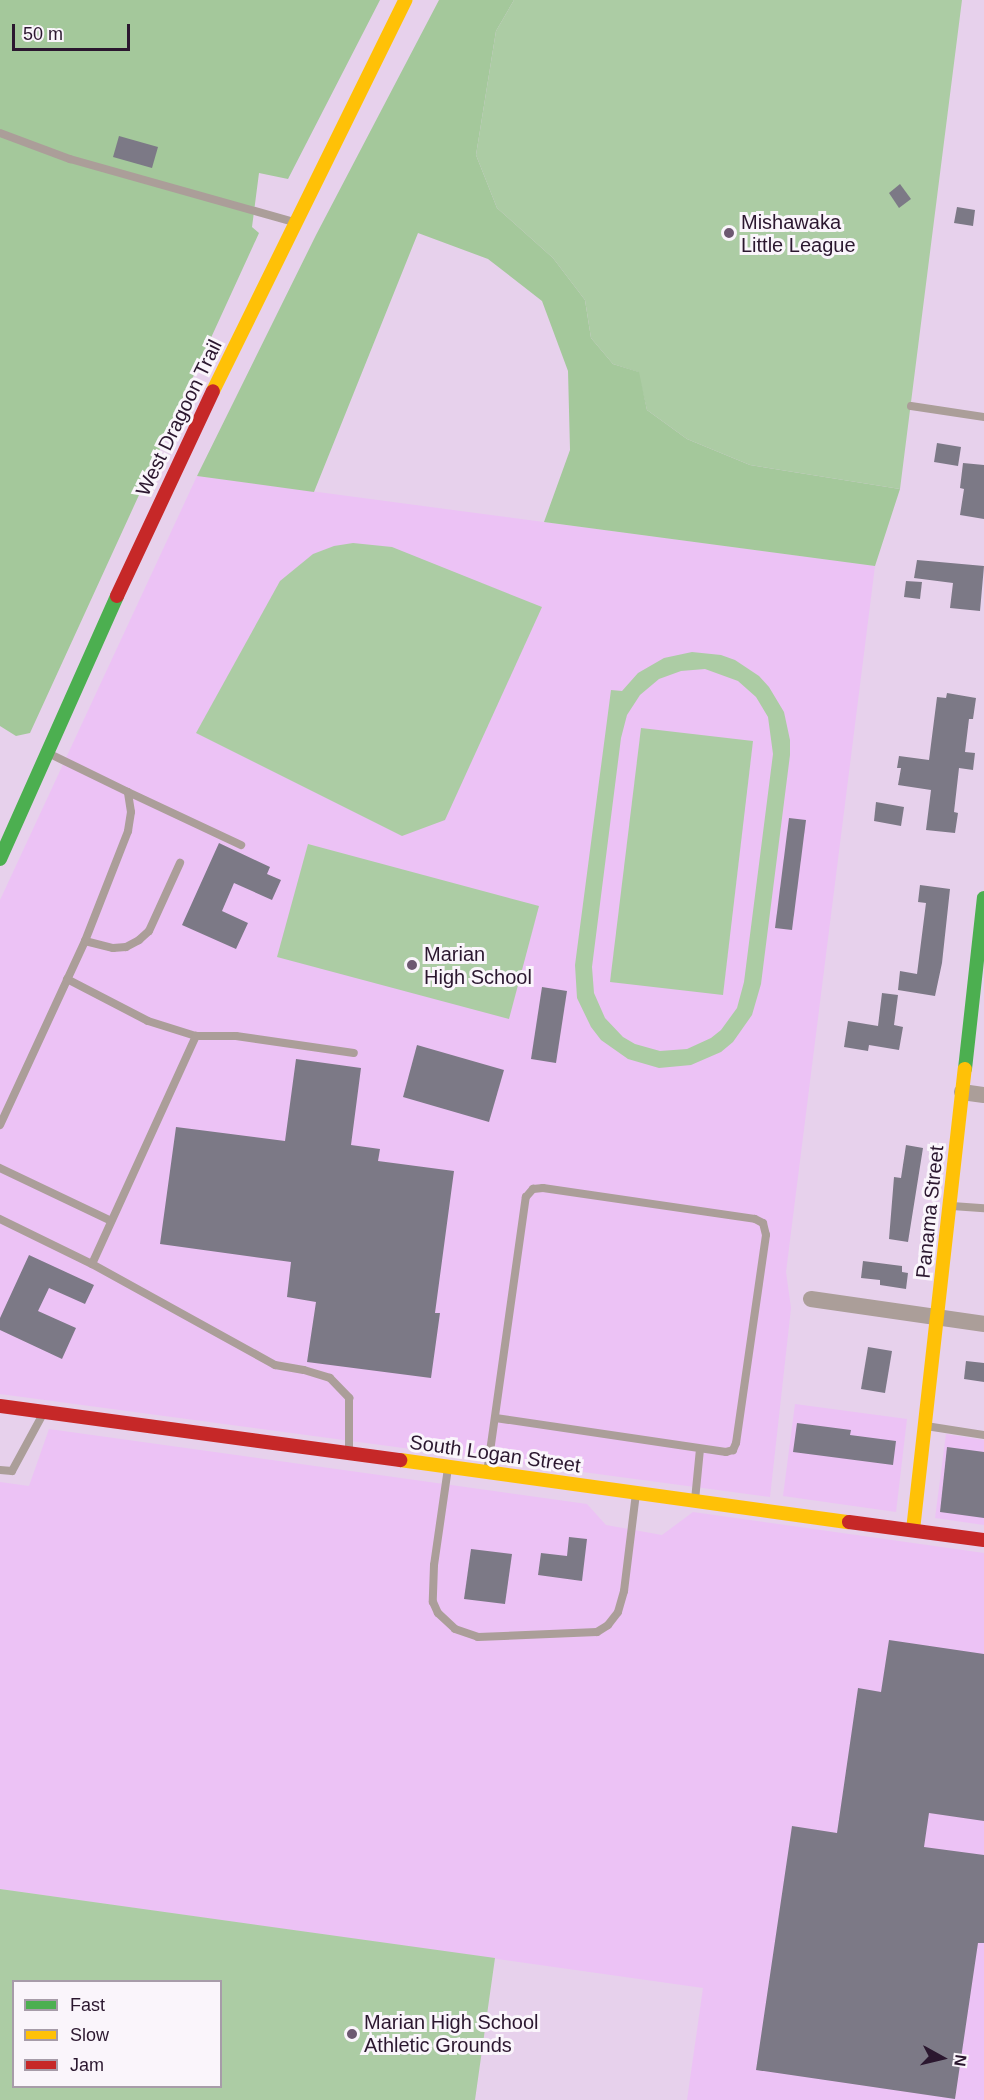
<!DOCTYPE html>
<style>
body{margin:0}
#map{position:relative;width:984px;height:2100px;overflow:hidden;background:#e7d1ec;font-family:Arial,sans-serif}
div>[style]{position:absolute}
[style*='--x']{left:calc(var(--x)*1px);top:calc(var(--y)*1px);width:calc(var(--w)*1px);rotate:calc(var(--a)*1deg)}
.built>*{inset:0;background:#ecc2f5}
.green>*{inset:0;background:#accca4}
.forest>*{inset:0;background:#a4c89b}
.building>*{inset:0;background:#7c7986}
.lane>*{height:8px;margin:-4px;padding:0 4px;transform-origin:4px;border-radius:4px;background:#ab9e99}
.street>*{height:16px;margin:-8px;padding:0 8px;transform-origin:8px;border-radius:8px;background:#ab9e99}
.fast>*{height:14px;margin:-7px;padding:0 7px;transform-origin:7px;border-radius:7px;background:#4caf50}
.slow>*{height:14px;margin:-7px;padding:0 7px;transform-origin:7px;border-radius:7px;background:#ffc107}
.jam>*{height:14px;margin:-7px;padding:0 7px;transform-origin:7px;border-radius:7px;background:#c62828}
.dots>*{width:16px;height:16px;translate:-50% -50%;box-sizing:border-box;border:3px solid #faf5fb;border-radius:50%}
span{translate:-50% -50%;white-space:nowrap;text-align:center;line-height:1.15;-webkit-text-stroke:6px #faf5fb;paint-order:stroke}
.poi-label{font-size:20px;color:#2b172f}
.left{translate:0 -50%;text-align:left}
.street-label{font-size:20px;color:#2b172f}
.legend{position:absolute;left:12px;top:1980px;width:210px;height:108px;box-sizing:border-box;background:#faf5fb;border:2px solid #a79ca9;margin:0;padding:8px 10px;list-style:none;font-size:18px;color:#2b172f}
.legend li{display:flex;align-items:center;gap:12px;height:30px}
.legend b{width:30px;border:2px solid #a79ca9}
.north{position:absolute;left:912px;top:2028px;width:60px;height:60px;-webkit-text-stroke:4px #faf5fb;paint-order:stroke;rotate:98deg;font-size:16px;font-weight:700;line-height:24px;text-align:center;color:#2b172f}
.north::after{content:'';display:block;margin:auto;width:21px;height:27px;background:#2b172f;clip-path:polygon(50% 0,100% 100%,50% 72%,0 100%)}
.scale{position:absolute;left:12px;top:24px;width:118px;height:27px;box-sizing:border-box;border:3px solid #2b172f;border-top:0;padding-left:8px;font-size:18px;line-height:21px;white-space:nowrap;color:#2b172f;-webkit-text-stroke:4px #faf5fb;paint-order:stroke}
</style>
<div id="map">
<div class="built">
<i style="clip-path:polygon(197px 476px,875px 566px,786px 1272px,791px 1308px,770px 1497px,0 1394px,0 900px)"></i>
<i style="clip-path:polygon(795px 1404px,907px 1419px,896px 1512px,783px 1496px)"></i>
<i style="clip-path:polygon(49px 1429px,587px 1504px,606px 1525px,662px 1535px,693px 1512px,984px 1553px,984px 2100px,687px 2100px,703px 1988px,0 1889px,0 1482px,29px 1486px)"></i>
<i style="clip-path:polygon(946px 1434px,984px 1440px,984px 1525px,935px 1518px)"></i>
</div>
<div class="green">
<i style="clip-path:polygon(514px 0,962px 0,900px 489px,750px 465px,687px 439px,647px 410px,638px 372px,613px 364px,591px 338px,585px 300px,553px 258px,497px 208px,476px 155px,496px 31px)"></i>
<i style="clip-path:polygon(353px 543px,392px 547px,542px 607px,445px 820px,402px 836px,196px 733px,280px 581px,313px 554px,334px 546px)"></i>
<i style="clip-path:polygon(evenodd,692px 652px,721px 655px,735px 660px,759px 676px,769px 687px,784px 712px,790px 740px,790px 755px,761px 984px,752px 1015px,733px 1042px,721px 1052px,691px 1065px,659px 1068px,628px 1059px,601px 1040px,591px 1027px,577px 998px,575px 965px,611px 690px,622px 691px,638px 673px,664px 658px,692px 652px,705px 669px,738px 681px,756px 697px,768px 717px,773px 754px,744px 982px,737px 1008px,721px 1030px,711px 1038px,687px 1049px,660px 1051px,635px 1044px,623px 1037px,605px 1018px,594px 993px,592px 967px,621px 738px,627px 715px,640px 695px,659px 679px,681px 671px,705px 669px)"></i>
<i style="clip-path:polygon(641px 728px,753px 741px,723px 995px,610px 982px)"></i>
<i style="clip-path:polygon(308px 844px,539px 906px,509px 1019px,277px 957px)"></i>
<i style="clip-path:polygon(evenodd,0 1889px,495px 1958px,475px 2100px,0 2100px,0 1889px,14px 1982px,220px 1982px,220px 2086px,14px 2086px,14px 1982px)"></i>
</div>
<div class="forest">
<i style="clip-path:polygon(0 0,380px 0,288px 179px,259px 173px,252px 227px,259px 233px,30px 733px,16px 736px,0 726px)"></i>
<i style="clip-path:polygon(439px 0,514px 0,496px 31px,476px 155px,497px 208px,553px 258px,585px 300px,591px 338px,613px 364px,639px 372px,647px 410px,687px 439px,750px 465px,900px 489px,875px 566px,544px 522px,570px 450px,568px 371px,542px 301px,488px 259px,418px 233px,314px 492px,197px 476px,316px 235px)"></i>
</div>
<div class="building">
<i style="clip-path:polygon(119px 136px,158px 147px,152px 168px,113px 157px)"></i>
<i style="clip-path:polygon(900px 184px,911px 199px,899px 208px,889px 193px)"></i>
<i style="clip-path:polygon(957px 207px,975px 210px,973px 226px,954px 223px)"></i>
<i style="clip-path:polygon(937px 443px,961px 447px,958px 466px,934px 462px)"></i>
<i style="clip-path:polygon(963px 463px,984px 465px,984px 519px,960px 515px,964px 489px,960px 488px)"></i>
<i style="clip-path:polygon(917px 560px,984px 566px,980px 611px,950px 608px,953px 583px,914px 578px)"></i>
<i style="clip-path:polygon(906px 581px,922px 582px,920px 599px,904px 597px)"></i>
<i style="clip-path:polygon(947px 693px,976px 698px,973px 719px,969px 719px,965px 752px,975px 753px,973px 770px,959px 768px,954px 812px,958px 813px,955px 833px,926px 830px,931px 790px,898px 785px,901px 768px,897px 768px,899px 756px,929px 760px,937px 697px,946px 698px)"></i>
<i style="clip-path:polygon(876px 802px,904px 807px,901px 826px,874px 821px)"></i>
<i style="clip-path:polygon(789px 818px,806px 820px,792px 930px,775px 928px)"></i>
<i style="clip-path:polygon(219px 843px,270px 867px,267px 874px,281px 880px,272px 900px,234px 883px,222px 911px,248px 923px,236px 949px,182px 925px)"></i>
<i style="clip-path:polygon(920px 885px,950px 889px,942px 963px,935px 996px,898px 990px,900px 971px,917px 974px,926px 903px,918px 902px)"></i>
<i style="clip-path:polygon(542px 987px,567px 991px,556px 1063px,531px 1059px)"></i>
<i style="clip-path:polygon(882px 993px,898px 995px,894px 1025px,903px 1027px,899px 1050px,869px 1045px,868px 1051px,844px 1047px,848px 1021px,878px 1026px)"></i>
<i style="clip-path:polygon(417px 1045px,504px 1070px,489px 1122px,403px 1097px)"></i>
<i style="clip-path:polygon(296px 1059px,361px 1068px,351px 1145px,380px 1149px,378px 1161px,454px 1171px,435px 1313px,440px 1313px,431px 1378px,307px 1362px,316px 1302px,287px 1297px,291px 1262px,160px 1244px,176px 1127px,285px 1141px)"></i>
<i style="clip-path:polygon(906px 1145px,923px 1148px,908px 1242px,889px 1239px,894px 1177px,901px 1178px)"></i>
<i style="clip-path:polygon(29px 1255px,94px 1285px,85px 1304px,49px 1288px,38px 1311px,76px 1328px,62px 1359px,0 1330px,0 1318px)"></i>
<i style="clip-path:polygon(863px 1261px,902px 1266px,902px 1272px,908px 1273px,906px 1289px,880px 1285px,880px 1280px,861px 1278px)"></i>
<i style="clip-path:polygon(868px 1347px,892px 1351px,885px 1393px,861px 1389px)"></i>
<i style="clip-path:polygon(966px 1361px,984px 1363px,984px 1382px,964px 1379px)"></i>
<i style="clip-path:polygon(797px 1423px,851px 1430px,850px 1435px,896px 1441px,893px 1465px,793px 1452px)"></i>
<i style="clip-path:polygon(947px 1447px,984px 1452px,984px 1518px,940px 1512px)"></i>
<i style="clip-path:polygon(569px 1537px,587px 1539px,582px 1581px,538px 1575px,541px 1553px,567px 1556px)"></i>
<i style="clip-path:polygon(471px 1549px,512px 1554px,505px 1604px,464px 1599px)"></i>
<i style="clip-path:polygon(889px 1640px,984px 1654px,984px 1821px,929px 1813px,924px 1847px,984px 1855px,984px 1943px,978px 1943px,955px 2099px,756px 2070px,792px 1826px,837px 1833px,858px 1688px,881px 1692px)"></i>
</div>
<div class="lane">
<i style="--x:0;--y:133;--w:75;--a:20.4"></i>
<i style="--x:70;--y:159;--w:233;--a:15.7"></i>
<i style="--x:911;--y:406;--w:74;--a:8.6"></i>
<i style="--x:128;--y:792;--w:125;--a:25.1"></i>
<i style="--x:85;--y:941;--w:29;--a:14"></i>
<i style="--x:113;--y:948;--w:13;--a:-4"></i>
<i style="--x:126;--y:947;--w:15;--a:-28"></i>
<i style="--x:139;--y:940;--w:13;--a:-42"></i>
<i style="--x:149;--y:931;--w:75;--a:-65.5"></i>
<i style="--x:67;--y:979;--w:91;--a:27.4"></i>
<i style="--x:148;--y:1021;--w:50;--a:17.4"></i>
<i style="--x:196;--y:1036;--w:40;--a:0"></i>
<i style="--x:236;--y:1036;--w:119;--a:8.2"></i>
<i style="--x:0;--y:1125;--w:203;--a:-65.2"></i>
<i style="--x:85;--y:941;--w:118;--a:-68.6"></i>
<i style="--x:128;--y:831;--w:19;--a:-81"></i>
<i style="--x:131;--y:812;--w:20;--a:-99"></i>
<i style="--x:128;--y:792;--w:89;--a:-154"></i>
<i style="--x:0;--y:1168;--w:123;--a:25.5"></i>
<i style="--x:952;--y:1206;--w:32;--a:4"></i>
<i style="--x:0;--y:1219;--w:102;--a:26.1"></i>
<i style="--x:92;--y:1264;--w:209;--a:28.9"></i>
<i style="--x:275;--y:1365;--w:29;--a:10"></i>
<i style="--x:304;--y:1370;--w:27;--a:17"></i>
<i style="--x:330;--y:1378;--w:28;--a:46"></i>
<i style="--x:349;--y:1398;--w:53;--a:90"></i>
<i style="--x:92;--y:1264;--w:251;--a:-65.5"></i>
<i style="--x:926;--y:1426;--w:59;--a:8.8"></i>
<i style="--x:448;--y:1468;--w:98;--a:98.2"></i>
<i style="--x:434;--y:1565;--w:37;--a:92"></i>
<i style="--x:433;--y:1602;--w:12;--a:66"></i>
<i style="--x:438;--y:1613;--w:23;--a:43"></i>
<i style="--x:455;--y:1629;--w:24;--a:19"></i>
<i style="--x:478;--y:1637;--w:119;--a:-2.4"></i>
<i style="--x:597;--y:1632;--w:13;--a:-32"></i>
<i style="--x:608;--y:1625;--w:16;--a:-52"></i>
<i style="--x:618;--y:1612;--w:22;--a:-74"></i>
<i style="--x:624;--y:1591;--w:99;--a:-83"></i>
<i style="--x:0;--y:1470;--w:12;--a:5"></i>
<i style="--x:12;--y:1471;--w:65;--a:-61.5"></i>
<i style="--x:487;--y:1473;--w:279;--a:-82"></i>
<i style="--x:526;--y:1197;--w:11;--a:-49"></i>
<i style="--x:533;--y:1189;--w:10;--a:-6"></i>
<i style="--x:543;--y:1188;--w:214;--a:8.3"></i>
<i style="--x:755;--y:1219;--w:9;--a:27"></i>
<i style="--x:763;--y:1223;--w:12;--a:76"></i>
<i style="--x:766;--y:1235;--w:210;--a:98.2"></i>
<i style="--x:736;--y:1443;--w:8;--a:113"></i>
<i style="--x:733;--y:1450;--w:7;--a:164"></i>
<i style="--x:726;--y:1452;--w:233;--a:-171.6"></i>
<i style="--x:695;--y:1500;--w:51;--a:-84.4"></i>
</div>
<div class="street">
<i style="--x:962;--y:1092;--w:22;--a:8"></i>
<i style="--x:811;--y:1299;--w:175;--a:8.2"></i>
</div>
<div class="fast">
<i style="--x:0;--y:859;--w:288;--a:-66"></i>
<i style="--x:965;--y:1069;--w:172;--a:-83.7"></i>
</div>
<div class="slow">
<i style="--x:213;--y:391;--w:436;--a:-63.8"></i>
<i style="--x:400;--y:1460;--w:453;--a:7.9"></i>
<i style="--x:913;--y:1530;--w:464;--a:-83.6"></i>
</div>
<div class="jam">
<i style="--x:117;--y:596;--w:226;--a:-64.9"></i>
<i style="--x:0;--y:1406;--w:404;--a:7.7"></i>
<i style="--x:849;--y:1522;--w:136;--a:7.6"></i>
</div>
<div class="dots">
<i style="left:729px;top:233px;background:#6d5871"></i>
<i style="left:412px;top:965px;background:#6d5871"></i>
<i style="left:352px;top:2034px;background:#6d5871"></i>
</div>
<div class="poi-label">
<span class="left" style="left:741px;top:234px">Mishawaka<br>Little League</span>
<span class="left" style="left:424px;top:966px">Marian<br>High School</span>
<span class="left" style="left:364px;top:2034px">Marian High School<br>Athletic Grounds</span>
</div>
<div class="street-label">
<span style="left:179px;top:418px;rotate:-64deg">West Dragoon Trail</span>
<span style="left:930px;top:1212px;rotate:-84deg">Panama Street</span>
<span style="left:495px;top:1454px;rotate:8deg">South Logan Street</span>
</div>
<ul class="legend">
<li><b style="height:8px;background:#4caf50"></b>Fast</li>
<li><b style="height:8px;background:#ffc107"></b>Slow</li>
<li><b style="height:8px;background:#c62828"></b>Jam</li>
</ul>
<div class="north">N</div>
<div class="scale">50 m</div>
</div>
